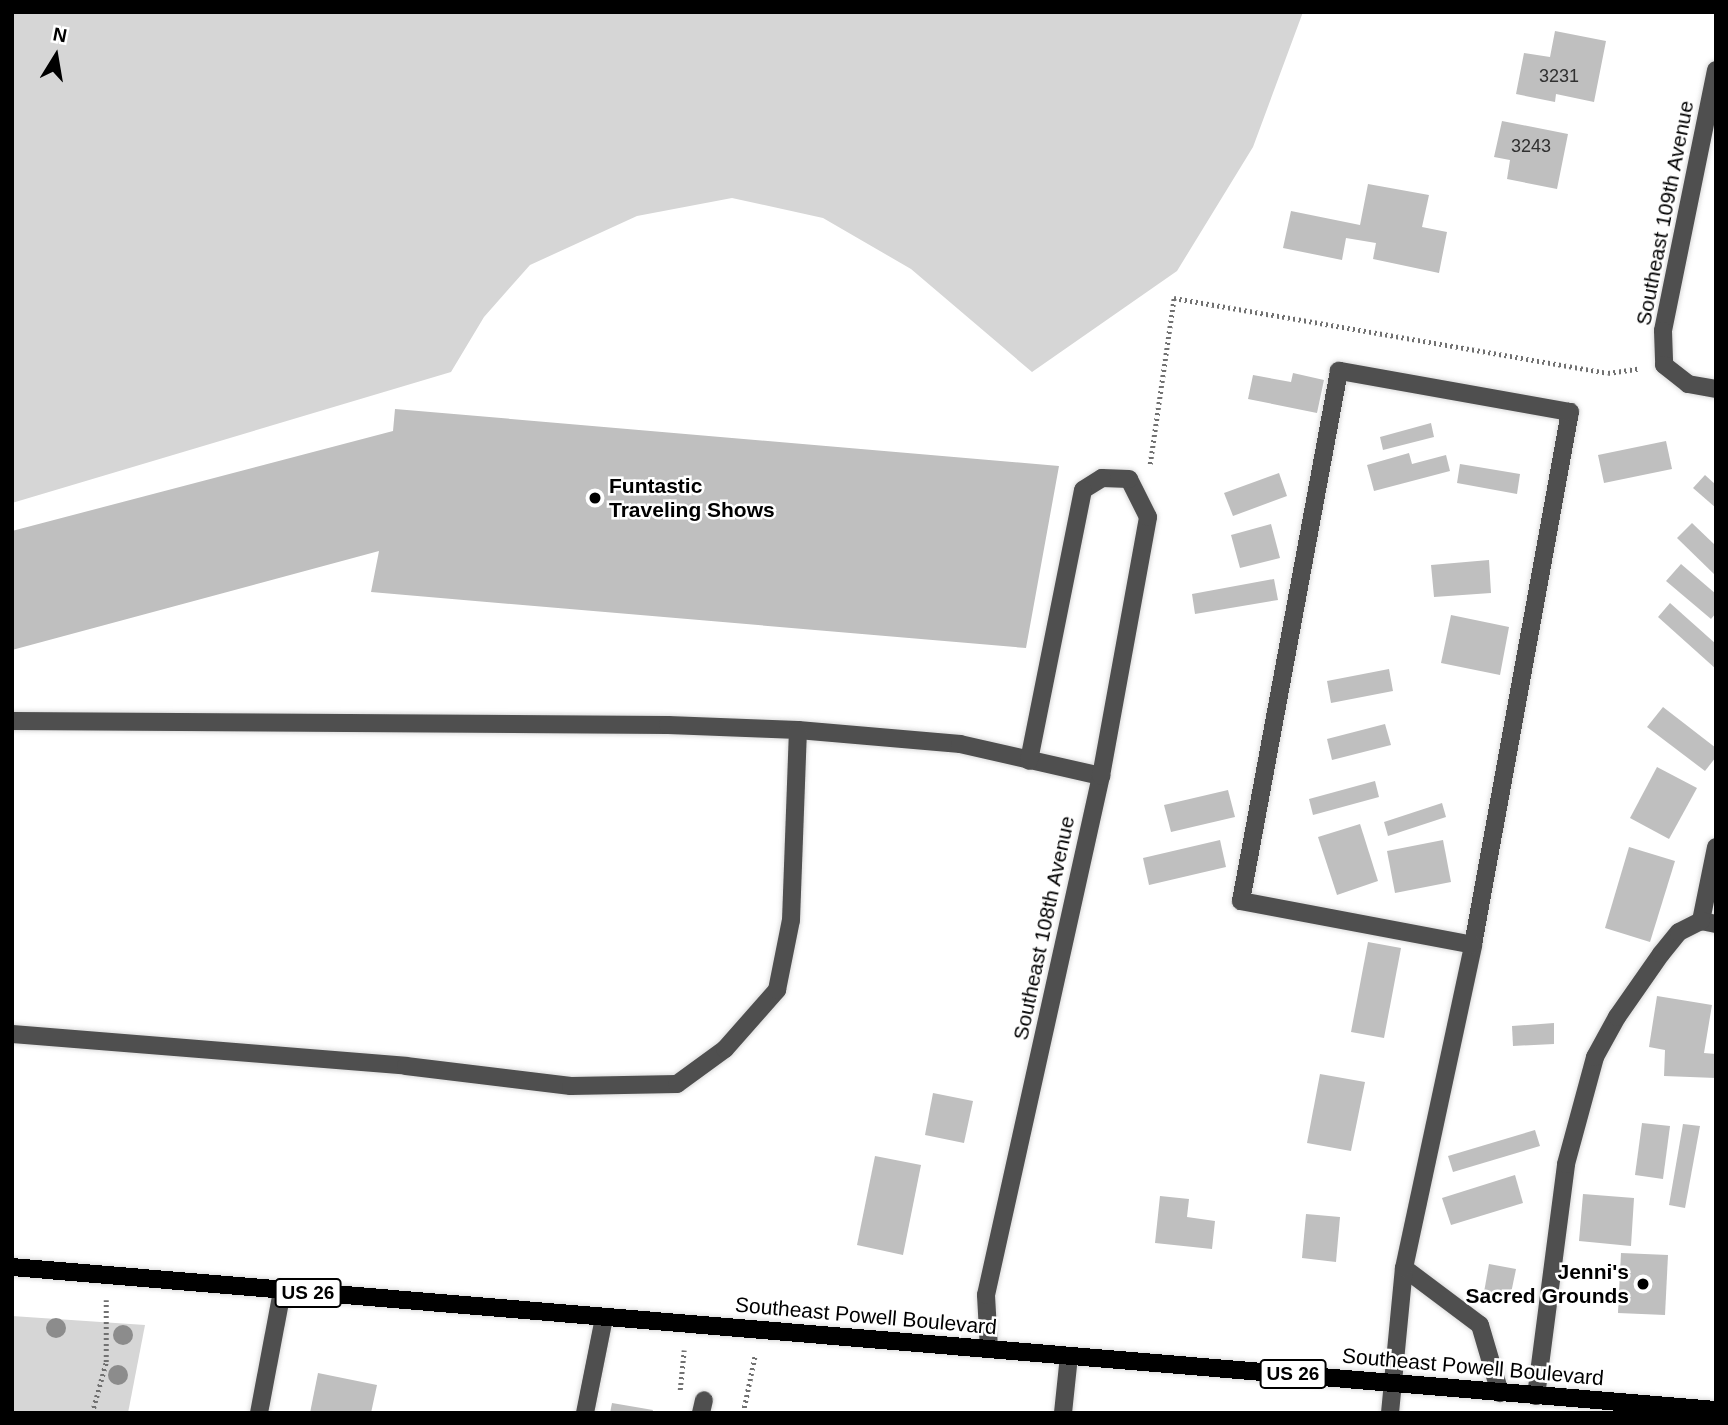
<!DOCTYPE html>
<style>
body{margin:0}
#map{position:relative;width:1728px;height:1425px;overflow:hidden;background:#fff;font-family:Arial,sans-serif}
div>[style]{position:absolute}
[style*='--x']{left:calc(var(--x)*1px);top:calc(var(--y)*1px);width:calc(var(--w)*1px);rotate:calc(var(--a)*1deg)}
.green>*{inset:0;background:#d6d6d6}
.building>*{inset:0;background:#bfbfbf}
.path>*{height:4.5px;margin-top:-2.25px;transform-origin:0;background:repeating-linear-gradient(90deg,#717171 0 2px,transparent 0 5.5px)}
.roads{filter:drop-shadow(0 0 2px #dbdbdb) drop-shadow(0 0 2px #dbdbdb)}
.minor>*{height:18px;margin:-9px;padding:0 9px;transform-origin:9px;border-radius:9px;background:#4f4f4f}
.major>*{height:18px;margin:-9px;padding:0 9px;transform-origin:9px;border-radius:9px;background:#000}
.trees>*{width:20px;height:20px;margin:-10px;border-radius:50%;background:#8c8c8c}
.dots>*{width:19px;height:19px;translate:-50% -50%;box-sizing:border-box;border:4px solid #fff;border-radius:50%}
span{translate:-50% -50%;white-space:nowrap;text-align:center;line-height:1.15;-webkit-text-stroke:5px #fff;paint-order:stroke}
.number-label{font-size:18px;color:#303030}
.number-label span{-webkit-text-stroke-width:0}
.shield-label span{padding:2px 5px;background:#fff;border:2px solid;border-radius:5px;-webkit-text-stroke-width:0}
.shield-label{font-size:19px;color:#000;font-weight:700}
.street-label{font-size:21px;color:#000}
.poi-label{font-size:21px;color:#000;font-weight:700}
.left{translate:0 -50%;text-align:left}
.right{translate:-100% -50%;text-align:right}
.frame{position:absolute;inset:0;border:14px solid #000;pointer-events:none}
.north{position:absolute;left:21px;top:21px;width:70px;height:70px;-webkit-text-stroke:5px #fff;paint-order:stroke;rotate:11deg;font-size:19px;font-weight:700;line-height:28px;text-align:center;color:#000}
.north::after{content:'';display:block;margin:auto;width:24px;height:32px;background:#000;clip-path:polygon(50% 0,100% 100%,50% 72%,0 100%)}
</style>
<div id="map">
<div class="green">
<i style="clip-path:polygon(12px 12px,1303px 12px,1253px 147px,1177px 271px,1032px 372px,911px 269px,823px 218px,732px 198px,637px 216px,530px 265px,484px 317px,451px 372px,12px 503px)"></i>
<i style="clip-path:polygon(12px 1316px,145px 1325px,128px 1413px,12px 1413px)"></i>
</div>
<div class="building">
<i style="clip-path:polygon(1555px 31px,1606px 41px,1594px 102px,1556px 94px,1555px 102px,1516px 94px,1524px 53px,1550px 57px)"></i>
<i style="clip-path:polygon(1502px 121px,1568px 134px,1557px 189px,1507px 179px,1510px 160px,1494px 157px)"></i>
<i style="clip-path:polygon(1368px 184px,1429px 195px,1422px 227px,1447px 232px,1439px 273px,1373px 259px,1376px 243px,1346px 238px,1342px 260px,1283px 248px,1291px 211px,1360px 225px)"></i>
<i style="clip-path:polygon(1293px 373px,1324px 380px,1317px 413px,1248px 399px,1253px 375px,1291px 382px)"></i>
<i style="clip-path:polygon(395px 409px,1059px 466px,1026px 648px,371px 592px,379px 551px,12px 650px,12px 531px,393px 431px)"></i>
<i style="clip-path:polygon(1431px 423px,1434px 437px,1383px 450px,1380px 437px)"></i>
<i style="clip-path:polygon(1666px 441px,1672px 469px,1604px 483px,1598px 455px)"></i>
<i style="clip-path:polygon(1409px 453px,1412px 464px,1446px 455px,1450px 471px,1374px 491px,1367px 465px)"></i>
<i style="clip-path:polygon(1460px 464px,1520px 474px,1517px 494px,1457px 483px)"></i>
<i style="clip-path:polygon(1279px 473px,1287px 496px,1233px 516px,1224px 493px)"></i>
<i style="clip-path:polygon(1705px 475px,1716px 485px,1716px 508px,1693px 488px)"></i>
<i style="clip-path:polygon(1692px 523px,1716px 546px,1716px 576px,1677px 538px)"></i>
<i style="clip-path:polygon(1271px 524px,1280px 558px,1240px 568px,1231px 535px)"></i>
<i style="clip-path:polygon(1489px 560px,1491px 593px,1434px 597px,1431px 565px)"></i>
<i style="clip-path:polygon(1681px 564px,1716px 594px,1716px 613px,1711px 619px,1666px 581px)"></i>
<i style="clip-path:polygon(1274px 579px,1278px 600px,1195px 614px,1192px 594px)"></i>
<i style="clip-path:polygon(1670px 603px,1716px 644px,1716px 669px,1658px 617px)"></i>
<i style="clip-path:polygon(1451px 615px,1509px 627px,1500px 675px,1441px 663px)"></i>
<i style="clip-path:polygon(1389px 669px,1393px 691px,1331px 703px,1327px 681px)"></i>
<i style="clip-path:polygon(1663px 707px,1716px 748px,1716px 757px,1705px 771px,1647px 727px)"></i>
<i style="clip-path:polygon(1385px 724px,1391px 745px,1332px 760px,1327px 739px)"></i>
<i style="clip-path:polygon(1657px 767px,1697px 788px,1669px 839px,1630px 818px)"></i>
<i style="clip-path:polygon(1375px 781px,1379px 797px,1313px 815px,1309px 799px)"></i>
<i style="clip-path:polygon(1228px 790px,1235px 817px,1171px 832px,1164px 805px)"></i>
<i style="clip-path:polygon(1442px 803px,1446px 817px,1388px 836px,1384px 822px)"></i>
<i style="clip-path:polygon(1360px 824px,1378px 881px,1337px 895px,1318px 837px)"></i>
<i style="clip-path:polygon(1220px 840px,1226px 867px,1149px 885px,1143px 858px)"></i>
<i style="clip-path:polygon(1443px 840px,1451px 882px,1395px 893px,1387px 851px)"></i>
<i style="clip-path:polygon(1629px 847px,1675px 861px,1650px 942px,1605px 928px)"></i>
<i style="clip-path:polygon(1368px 942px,1401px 948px,1384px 1038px,1351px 1032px)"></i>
<i style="clip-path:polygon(1657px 996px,1712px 1005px,1704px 1053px,1716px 1054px,1716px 1078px,1664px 1076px,1665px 1050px,1649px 1047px)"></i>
<i style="clip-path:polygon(1554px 1023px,1554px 1044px,1513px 1046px,1512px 1026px)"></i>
<i style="clip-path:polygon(1320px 1074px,1365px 1082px,1351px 1151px,1307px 1143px)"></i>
<i style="clip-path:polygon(933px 1093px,973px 1101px,964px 1143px,925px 1135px)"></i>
<i style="clip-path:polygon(1642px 1123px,1670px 1126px,1663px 1179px,1635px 1175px)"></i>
<i style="clip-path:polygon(1683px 1124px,1700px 1126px,1685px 1208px,1669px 1205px)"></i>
<i style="clip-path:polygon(1535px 1130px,1540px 1146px,1453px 1172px,1448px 1156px)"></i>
<i style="clip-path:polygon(875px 1156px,921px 1165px,903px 1255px,857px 1245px)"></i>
<i style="clip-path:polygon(1515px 1175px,1523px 1203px,1451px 1225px,1442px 1198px)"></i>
<i style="clip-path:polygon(1583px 1194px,1634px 1198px,1631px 1246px,1579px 1241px)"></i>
<i style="clip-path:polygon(1160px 1196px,1189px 1199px,1187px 1217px,1215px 1221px,1212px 1249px,1155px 1243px)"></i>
<i style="clip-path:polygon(1306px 1214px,1340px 1217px,1336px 1262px,1302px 1258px)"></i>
<i style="clip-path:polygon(1621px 1253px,1668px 1255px,1665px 1315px,1618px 1313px)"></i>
<i style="clip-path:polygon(1489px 1264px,1516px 1269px,1509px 1303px,1483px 1298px)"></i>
<i style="clip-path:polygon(318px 1373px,377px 1385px,371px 1413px,310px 1413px)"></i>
<i style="clip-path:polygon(612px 1403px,653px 1410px,652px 1413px,610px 1413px)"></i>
</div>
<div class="path">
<i style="--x:1150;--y:464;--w:168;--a:-81.8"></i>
<i style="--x:1174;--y:298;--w:440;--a:9.8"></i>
<i style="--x:1608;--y:373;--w:30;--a:-8"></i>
<i style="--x:680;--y:1390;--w:40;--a:-84.3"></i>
<i style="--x:92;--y:1413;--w:53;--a:-74.6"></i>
<i style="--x:106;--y:1362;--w:62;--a:-90"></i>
<i style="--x:743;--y:1413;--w:59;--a:-78.3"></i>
</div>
<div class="roads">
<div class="minor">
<i style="--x:1716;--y:70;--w:266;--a:101.5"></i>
<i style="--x:1663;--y:331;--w:34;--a:88"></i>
<i style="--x:1664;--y:365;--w:31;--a:38"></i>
<i style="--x:1688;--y:384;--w:28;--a:10"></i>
<i style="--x:12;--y:721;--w:656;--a:0.35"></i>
<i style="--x:668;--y:725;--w:130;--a:2.2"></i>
<i style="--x:798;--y:730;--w:163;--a:4.9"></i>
<i style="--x:960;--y:744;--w:145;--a:12.8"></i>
<i style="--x:1716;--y:847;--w:76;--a:101.5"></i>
<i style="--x:1701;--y:921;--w:15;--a:11"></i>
<i style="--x:12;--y:1034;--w:395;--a:4.6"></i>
<i style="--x:406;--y:1066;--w:166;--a:6.9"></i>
<i style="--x:571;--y:1086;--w:106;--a:-1.1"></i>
<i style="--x:677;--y:1084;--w:59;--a:-36.1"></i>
<i style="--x:725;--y:1049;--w:79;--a:-48.6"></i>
<i style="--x:777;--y:990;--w:71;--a:-78.7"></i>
<i style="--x:791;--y:920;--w:190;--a:-87.9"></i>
<i style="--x:1404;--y:1268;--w:95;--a:36.9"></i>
<i style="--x:1480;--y:1325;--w:71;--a:73.6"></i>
<i style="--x:989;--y:1349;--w:54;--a:-93.2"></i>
<i style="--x:986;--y:1295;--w:532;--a:-77.51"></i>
<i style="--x:1101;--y:776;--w:263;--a:-79.7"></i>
<i style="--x:1148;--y:517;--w:42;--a:-116.6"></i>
<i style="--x:1129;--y:479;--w:27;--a:-178"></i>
<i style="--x:1102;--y:478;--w:22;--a:148"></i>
<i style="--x:1083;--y:490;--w:276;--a:101.3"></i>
<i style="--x:1536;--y:1396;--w:234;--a:-82.6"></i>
<i style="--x:1566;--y:1164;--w:111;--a:-74.8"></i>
<i style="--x:1595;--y:1057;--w:46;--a:-61.2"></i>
<i style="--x:1617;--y:1017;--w:77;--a:-55.1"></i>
<i style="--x:1661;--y:954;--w:28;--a:-51"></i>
<i style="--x:1679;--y:932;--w:25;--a:-27"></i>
<i style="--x:259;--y:1413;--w:124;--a:-79.3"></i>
<i style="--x:585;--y:1413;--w:97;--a:-78.7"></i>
<i style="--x:701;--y:1413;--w:13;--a:-77"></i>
<i style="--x:1063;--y:1413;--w:57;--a:-84"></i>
<i style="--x:1390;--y:1413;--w:146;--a:-84.5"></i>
<i style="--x:1404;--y:1268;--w:330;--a:-77.9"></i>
<i style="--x:1473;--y:945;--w:542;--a:-79.69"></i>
<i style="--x:1570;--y:412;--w:235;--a:-169.9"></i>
<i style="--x:1339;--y:371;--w:539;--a:100.48"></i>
<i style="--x:1241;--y:901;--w:236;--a:10.7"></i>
</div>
<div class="major">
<i style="--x:12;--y:1267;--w:1710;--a:4.8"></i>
</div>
</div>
<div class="trees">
<i style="left:56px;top:1328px"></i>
<i style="left:123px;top:1335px"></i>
<i style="left:118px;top:1375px"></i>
</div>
<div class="dots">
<i style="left:595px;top:498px;background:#000"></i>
<i style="left:1643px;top:1284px;background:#000"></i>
</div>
<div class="number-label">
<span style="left:1559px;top:76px">3231</span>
<span style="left:1531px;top:146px">3243</span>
</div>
<div class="shield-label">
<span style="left:308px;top:1293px">US 26</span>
<span style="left:1293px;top:1374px">US 26</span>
</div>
<div class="street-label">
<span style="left:1665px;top:213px;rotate:-79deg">Southeast 109th Avenue</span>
<span style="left:1044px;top:928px;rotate:-78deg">Southeast 108th Avenue</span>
<span style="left:866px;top:1316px;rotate:5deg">Southeast Powell Boulevard</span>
<span style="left:1473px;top:1367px;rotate:5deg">Southeast Powell Boulevard</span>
</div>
<div class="poi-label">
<span class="left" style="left:609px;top:498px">Funtastic<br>Traveling Shows</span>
<span class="right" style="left:1629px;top:1284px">Jenni's<br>Sacred Grounds</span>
</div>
<div class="frame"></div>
<div class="north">N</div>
</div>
